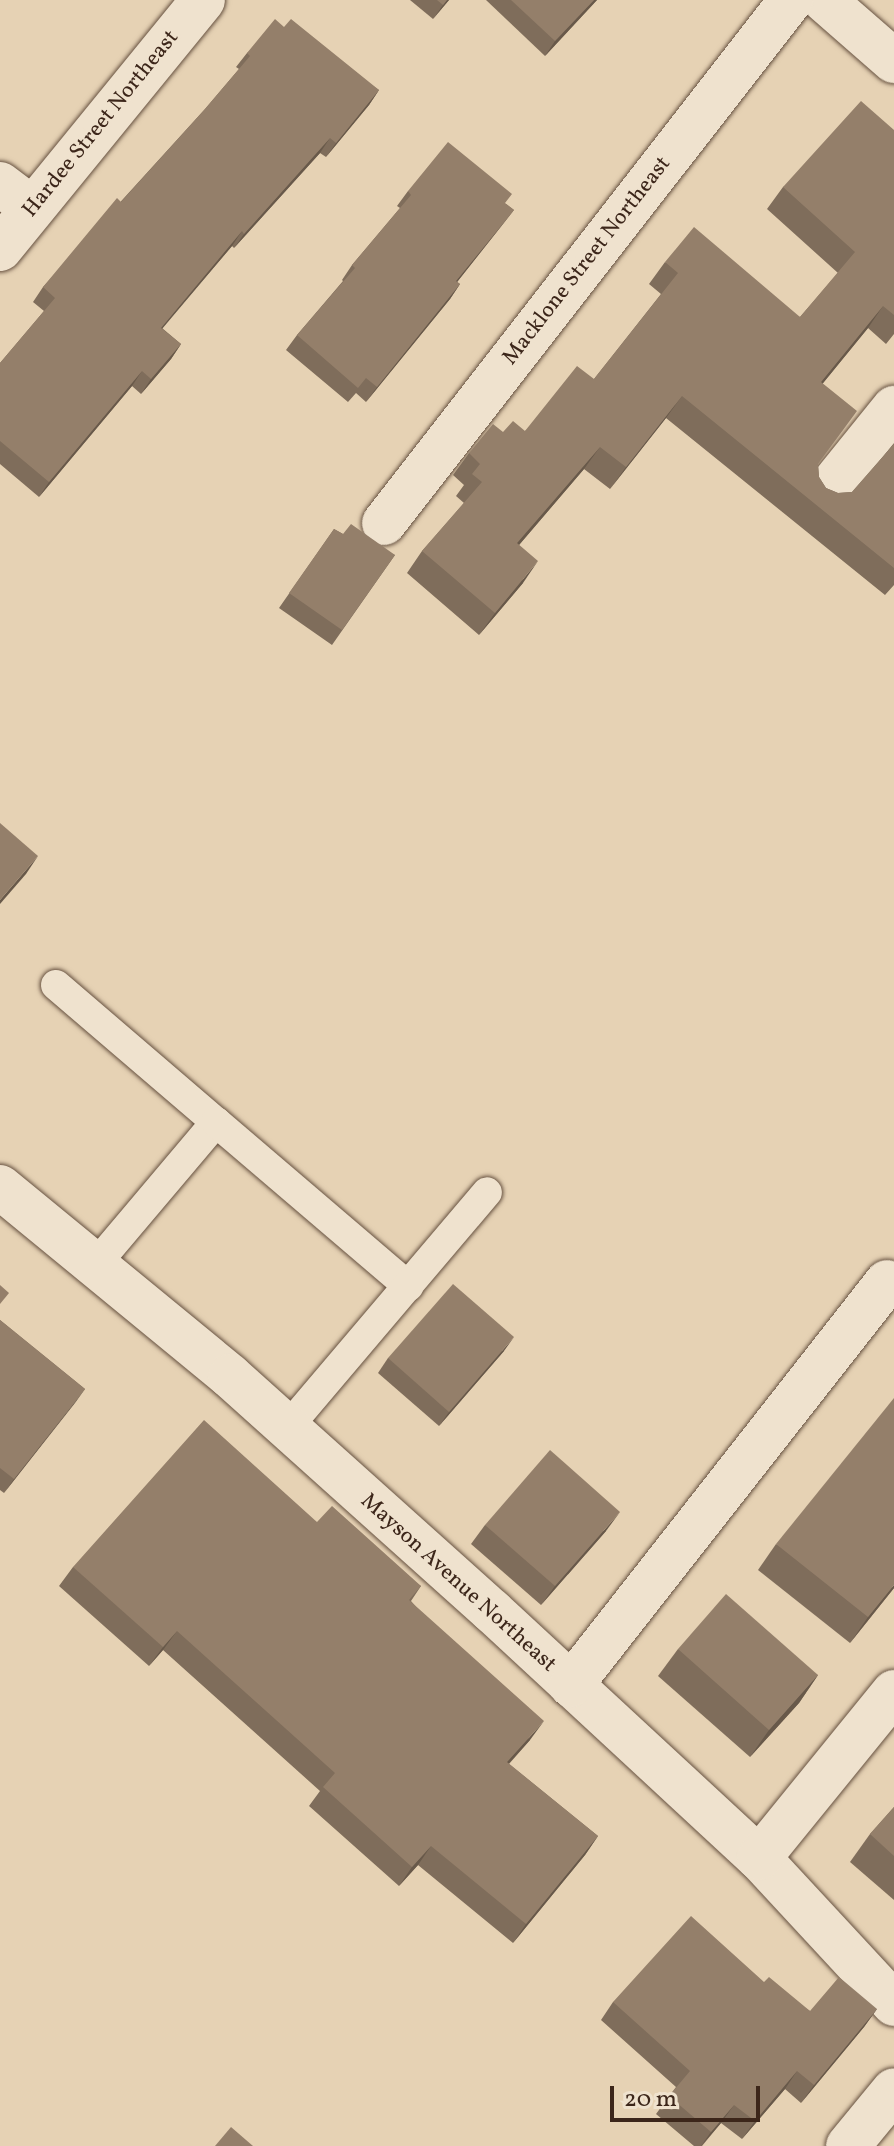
<!DOCTYPE html>
<style>
body{margin:0}
#map{position:relative;width:894px;height:2146px;overflow:hidden;background:#e6d2b4;font-family:Vollkorn,serif}
div>[style]{position:absolute}
[style*='--x']{left:calc(var(--x)*1px);top:calc(var(--y)*1px);width:calc(var(--w)*1px);rotate:calc(var(--a)*1deg)}
.roads{filter:drop-shadow(0 0 2px #665140) drop-shadow(0 0 2px #665140)}
.lane>*{height:30px;margin:-15px;padding:0 15px;transform-origin:15px;border-radius:15px;background:#efe2ce}
.street>*{height:44px;margin:-22px;padding:0 22px;transform-origin:22px;border-radius:22px;background:#efe2ce}
.wall>*{inset:0;background:#7f6d5b}
.shaded-wall>*{inset:0;background:#68594a}
.building>*{inset:0;background:#947f6a}
span{translate:-50% -50%;white-space:nowrap;text-align:center;line-height:1.15;-webkit-text-stroke:7px #efe2ce;paint-order:stroke}
.street-label{font-size:22px;color:#3c261a}
.scale{position:absolute;left:610px;top:2086px;width:150px;height:36px;box-sizing:border-box;border:4px solid #3c261a;border-top:0;padding-left:10px;font-size:24px;line-height:28px;white-space:nowrap;color:#3c261a;-webkit-text-stroke:6px #efe2ce;paint-order:stroke}
</style>
<div id="map">
<div class="roads">
<div class="lane">
<i style="--x:56;--y:985;--w:211;--a:40.6"></i>
<i style="--x:216;--y:1122;--w:187;--a:130.2"></i>
<i style="--x:216;--y:1122;--w:253;--a:40.5"></i>
<i style="--x:287;--y:1428;--w:309;--a:-49.7"></i>
</div>
<div class="street">
<i style="--x:824;--y:0;--w:93;--a:41.1"></i>
<i style="--x:0;--y:184;--w:39;--a:37"></i>
<i style="--x:0;--y:249;--w:321;--a:-50.8"></i>
<i style="--x:827;--y:491;--w:107;--a:-51.1"></i>
<i style="--x:384;--y:523;--w:663;--a:-52.11"></i>
<i style="--x:0;--y:1187;--w:298;--a:39.4"></i>
<i style="--x:230;--y:1376;--w:352;--a:41.9"></i>
<i style="--x:492;--y:1611;--w:364;--a:42.8"></i>
<i style="--x:759;--y:1858;--w:199;--a:47.2"></i>
<i style="--x:571;--y:1685;--w:512;--a:-51.9"></i>
<i style="--x:759;--y:1858;--w:214;--a:-50.9"></i>
<i style="--x:848;--y:2146;--w:72;--a:-50.6"></i>
</div>
</div>
<div class="wall">
<i style="clip-path:polygon(410px 0,449px 0,433px 19px)"></i>
<i style="clip-path:polygon(486px 0,597px 0,545px 56px)"></i>
<i style="clip-path:polygon(284px 27px,379px 90px,369px 105px,326px 157px,320px 153px,234px 248px,232px 246px,162px 328px,181px 344px,171px 359px,141px 394px,132px 386px,39px 497px,0 464px,0 363px,44px 311px,33px 302px,43px 287px,205px 109px,239px 69px,236px 67px,247px 53px)"></i>
<i style="clip-path:polygon(894px 130px,894px 334px,886px 344px,868px 328px,823px 383px,818px 465px,819px 477px,826px 488px,838px 493px,852px 492px,894px 444px,894px 585px,885px 595px,666px 418px,610px 489px,584px 469px,519px 545px,523px 583px,479px 635px,407px 573px,422px 551px,464px 503px,456px 496px,464px 485px,453px 475px,469px 453px,503px 432px,525px 431px,594px 379px,661px 294px,649px 284px,665px 262px,800px 317px,838px 273px,767px 209px,783px 187px)"></i>
<i style="clip-path:polygon(408px 191px,506px 204px,514px 210px,457px 282px,460px 284px,450px 299px,366px 402px,356px 393px,348px 402px,286px 350px,297px 335px,343px 281px,342px 280px,352px 265px,400px 208px,397px 206px)"></i>
<i style="clip-path:polygon(334px 529px,343px 534px,395px 555px,332px 645px,279px 608px)"></i>
<i style="clip-path:polygon(0 1320px,85px 1389px,4px 1493px,0 1490px)"></i>
<i style="clip-path:polygon(504px 1351px,439px 1426px,378px 1373px,388px 1358px)"></i>
<i style="clip-path:polygon(317px 1522px,421px 1586px,411px 1601px,530px 1740px,509px 1764px,598px 1836px,585px 1855px,513px 1943px,418px 1865px,399px 1886px,309px 1806px,320px 1791px,163px 1650px,149px 1666px,59px 1586px,73px 1567px)"></i>
<i style="clip-path:polygon(485px 1525px,606px 1531px,541px 1605px,471px 1544px)"></i>
<i style="clip-path:polygon(776px 1544px,894px 1588px,850px 1643px,758px 1570px)"></i>
<i style="clip-path:polygon(678px 1649px,818px 1675px,799px 1703px,750px 1757px,658px 1676px)"></i>
<i style="clip-path:polygon(894px 1807px,894px 1900px,850px 1862px,870px 1834px)"></i>
<i style="clip-path:polygon(764px 1982px,810px 2011px,877px 2009px,864px 2027px,801px 2103px,785px 2089px,742px 2139px,721px 2123px,702px 2146px,694px 2146px,656px 2114px,676px 2087px,601px 2020px,613px 2002px)"></i>
</div>
<div class="shaded-wall">
<i style="clip-path:polygon(447px 0,449px 0,433px 19px,443px 5px)"></i>
<i style="clip-path:polygon(594px 0,597px 0,545px 56px,555px 41px)"></i>
<i style="clip-path:polygon(379px 90px,369px 105px,326px 157px,336px 143px)"></i>
<i style="clip-path:polygon(330px 138px,320px 153px,234px 248px,244px 234px)"></i>
<i style="clip-path:polygon(514px 210px,503px 224px,446px 296px,456px 281px)"></i>
<i style="clip-path:polygon(242px 231px,232px 246px,151px 342px,161px 328px)"></i>
<i style="clip-path:polygon(460px 284px,450px 299px,366px 402px,377px 387px)"></i>
<i style="clip-path:polygon(883px 306px,868px 328px,806px 404px,821px 382px)"></i>
<i style="clip-path:polygon(181px 344px,171px 359px,141px 394px,151px 379px)"></i>
<i style="clip-path:polygon(142px 371px,132px 386px,39px 497px,49px 482px)"></i>
<i style="clip-path:polygon(682px 396px,666px 418px,610px 489px,626px 467px)"></i>
<i style="clip-path:polygon(600px 447px,584px 469px,501px 566px,517px 543px)"></i>
<i style="clip-path:polygon(538px 561px,523px 583px,479px 635px,495px 613px)"></i>
<i style="clip-path:polygon(38px 856px,26px 874px,0 904px,0 900px)"></i>
<i style="clip-path:polygon(514px 1337px,504px 1351px,439px 1426px,449px 1412px)"></i>
<i style="clip-path:polygon(85px 1389px,75px 1403px,4px 1493px,14px 1479px)"></i>
<i style="clip-path:polygon(620px 1512px,606px 1531px,541px 1605px,555px 1586px)"></i>
<i style="clip-path:polygon(894px 1585px,894px 1588px,850px 1643px,868px 1617px)"></i>
<i style="clip-path:polygon(177px 1631px,163px 1650px,149px 1666px,163px 1647px)"></i>
<i style="clip-path:polygon(818px 1675px,799px 1703px,750px 1757px,769px 1730px)"></i>
<i style="clip-path:polygon(544px 1721px,530px 1740px,493px 1781px,507px 1762px)"></i>
<i style="clip-path:polygon(598px 1836px,585px 1855px,513px 1943px,526px 1924px)"></i>
<i style="clip-path:polygon(431px 1846px,418px 1865px,399px 1886px,412px 1867px)"></i>
<i style="clip-path:polygon(877px 2009px,864px 2027px,801px 2103px,814px 2085px)"></i>
<i style="clip-path:polygon(797px 2071px,785px 2089px,742px 2139px,755px 2121px)"></i>
<i style="clip-path:polygon(734px 2105px,721px 2123px,701px 2146px,711px 2132px)"></i>
</div>
<div class="building">
<i style="clip-path:polygon(437px 0,447px 0,443px 5px)"></i>
<i style="clip-path:polygon(511px 0,594px 0,555px 41px)"></i>
<i style="clip-path:polygon(275px 19px,284px 27px,291px 19px,379px 90px,336px 143px,330px 138px,244px 234px,242px 231px,161px 328px,181px 344px,151px 379px,142px 371px,49px 482px,0 441px,0 363px,55px 298px,43px 287px,117px 198px,121px 202px,205px 109px,250px 56px,247px 53px)"></i>
<i style="clip-path:polygon(861px 101px,894px 130px,894px 315px,883px 306px,821px 382px,857px 411px,818px 464px,819px 477px,826px 488px,838px 493px,852px 492px,894px 444px,894px 568px,682px 396px,626px 467px,600px 447px,517px 543px,538px 561px,495px 613px,422px 551px,482px 482px,472px 474px,480px 464px,469px 453px,493px 424px,503px 432px,513px 421px,525px 431px,577px 366px,594px 379px,678px 273px,665px 262px,694px 227px,800px 317px,855px 252px,783px 187px)"></i>
<i style="clip-path:polygon(448px 142px,512px 194px,505px 203px,514px 210px,456px 281px,460px 284px,377px 387px,366px 378px,358px 388px,297px 335px,355px 268px,352px 265px,411px 195px,408px 191px)"></i>
<i style="clip-path:polygon(351px 524px,395px 555px,342px 630px,289px 593px,334px 529px,343px 534px)"></i>
<i style="clip-path:polygon(0 823px,38px 856px,0 900px)"></i>
<i style="clip-path:polygon(453px 1284px,514px 1337px,449px 1412px,388px 1358px)"></i>
<i style="clip-path:polygon(0 1285px,9px 1293px,0 1304px)"></i>
<i style="clip-path:polygon(0 1320px,85px 1389px,14px 1479px,0 1468px)"></i>
<i style="clip-path:polygon(894px 1398px,894px 1585px,868px 1617px,776px 1544px)"></i>
<i style="clip-path:polygon(204px 1420px,317px 1522px,332px 1506px,421px 1586px,409px 1600px,544px 1721px,507px 1762px,598px 1836px,526px 1924px,431px 1846px,412px 1867px,323px 1787px,335px 1773px,177px 1631px,163px 1647px,73px 1567px)"></i>
<i style="clip-path:polygon(550px 1450px,620px 1512px,555px 1586px,485px 1525px)"></i>
<i style="clip-path:polygon(726px 1594px,818px 1675px,769px 1730px,678px 1649px)"></i>
<i style="clip-path:polygon(894px 1807px,894px 1856px,870px 1834px)"></i>
<i style="clip-path:polygon(691px 1916px,764px 1982px,769px 1977px,810px 2011px,839px 1977px,877px 2009px,814px 2085px,797px 2071px,755px 2121px,734px 2105px,711px 2132px,669px 2096px,690px 2071px,613px 2002px)"></i>
<i style="clip-path:polygon(231px 2127px,253px 2146px,215px 2146px)"></i>
</div>
<div class="street-label">
<span style="left:101px;top:124px;rotate:-51deg">Hardee Street Northeast</span>
<span style="left:587px;top:261px;rotate:-52deg">Macklone Street Northeast</span>
<span style="left:458px;top:1583px;rotate:42deg">Mayson Avenue Northeast</span>
</div>
<div class="scale">20 m</div>
</div>
